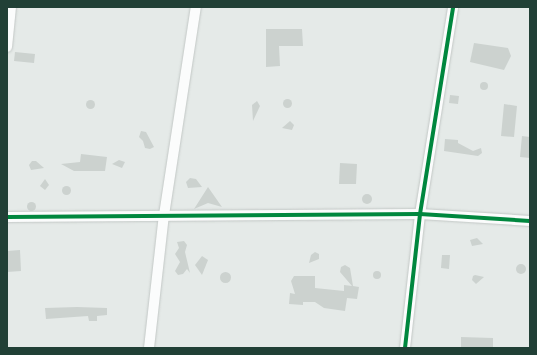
<!DOCTYPE html>
<style>
body{margin:0}
#map{position:relative;width:537px;height:355px;overflow:hidden;background:#e5eae8;font-family:"PT Sans",sans-serif}
div>[style]{position:absolute}
[style*='--x']{left:calc(var(--x)*1px);top:calc(var(--y)*1px);width:calc(var(--w)*1px);rotate:calc(var(--a)*1deg)}
.building>*{inset:0;background:#ccd2cf}
.round{border-radius:50%}
.roads{filter:drop-shadow(0 0 1px #c2c7c5) drop-shadow(0 0 1px #c2c7c5)}
.minor>*{height:10px;margin:-5px;padding:0 5px;transform-origin:5px;border-radius:5px;background:#fbfcfc}
.cycleway>*{height:4px;margin:-2px;padding:0 2px;transform-origin:2px;border-radius:2px;background:#00873e}
span{translate:-50% -50%;white-space:nowrap;text-align:center;line-height:1.15;-webkit-text-stroke:3px #f3faf6;paint-order:stroke}
.frame{position:absolute;inset:0;border:8px solid #214036;pointer-events:none}
</style>
<div id="map">
<div class="building">
<i style="clip-path:polygon(266px 29px,302px 29px,303px 46px,279px 46px,280px 66px,266px 67px)"></i>
<i style="clip-path:polygon(474px 43px,508px 48px,511px 56px,504px 70px,470px 62px)"></i>
<i style="clip-path:polygon(15px 52px,35px 54px,34px 63px,14px 61px)"></i>
<i class="round" style="left:480px;top:82px;width:8px;height:8px"></i>
<i style="clip-path:polygon(450px 95px,459px 96px,458px 104px,449px 103px)"></i>
<i class="round" style="left:282.5px;top:98.5px;width:9px;height:9px"></i>
<i class="round" style="left:85.5px;top:99.5px;width:9px;height:9px"></i>
<i style="clip-path:polygon(257px 101px,260px 106px,253px 121px,252px 105px)"></i>
<i style="clip-path:polygon(504px 104px,517px 106px,514px 137px,501px 136px)"></i>
<i style="clip-path:polygon(290px 121px,294px 125px,292px 130px,282px 128px)"></i>
<i style="clip-path:polygon(141px 131px,146px 132px,154px 147px,150px 149px,145px 148px,143px 141px,139px 137px)"></i>
<i style="clip-path:polygon(522px 136px,530px 137px,530px 158px,520px 157px)"></i>
<i style="clip-path:polygon(445px 139px,458px 140px,458px 143px,473px 151px,481px 148px,482px 153px,478px 156px,444px 151px)"></i>
<i style="clip-path:polygon(81px 154px,107px 157px,105px 171px,74px 171px,61px 164px,80px 162px)"></i>
<i style="clip-path:polygon(119px 160px,125px 162px,122px 168px,112px 164px)"></i>
<i style="clip-path:polygon(32px 161px,36px 161px,44px 168px,31px 170px,29px 165px)"></i>
<i style="clip-path:polygon(340px 163px,357px 164px,356px 184px,339px 184px)"></i>
<i style="clip-path:polygon(190px 178px,196px 179px,202px 187px,188px 188px,186px 182px)"></i>
<i style="clip-path:polygon(45px 179px,49px 185px,45px 190px,40px 186px)"></i>
<i class="round" style="left:61.5px;top:185.5px;width:9px;height:9px"></i>
<i style="clip-path:polygon(208px 187px,222px 207px,208px 203px,194px 209px)"></i>
<i class="round" style="left:362px;top:194px;width:10px;height:10px"></i>
<i class="round" style="left:26.5px;top:201.5px;width:9px;height:9px"></i>
<i style="clip-path:polygon(477px 238px,483px 244px,472px 246px,470px 240px)"></i>
<i style="clip-path:polygon(184px 241px,187px 245px,185px 252px,190px 273px,187px 269px,183px 274px,178px 275px,175px 271px,180px 262px,175px 254px,179px 248px,177px 242px)"></i>
<i style="clip-path:polygon(20px 250px,21px 271px,7px 272px,7px 251px)"></i>
<i style="clip-path:polygon(315px 252px,319px 254px,319px 259px,309px 263px,311px 255px)"></i>
<i style="clip-path:polygon(442px 255px,450px 255px,449px 269px,441px 268px)"></i>
<i style="clip-path:polygon(202px 256px,208px 260px,202px 275px,195px 265px)"></i>
<i class="round" style="left:516px;top:264px;width:10px;height:10px"></i>
<i style="clip-path:polygon(345px 265px,350px 268px,353px 286px,359px 287px,357px 299px,347px 298px,345px 311px,324px 308px,315px 302px,303px 302px,303px 305px,289px 304px,290px 293px,295px 294px,291px 281px,294px 276px,315px 276px,315px 288px,344px 291px,344px 285px,352px 286px,340px 272px,341px 267px)"></i>
<i class="round" style="left:373px;top:271px;width:8px;height:8px"></i>
<i class="round" style="left:219.5px;top:271.5px;width:11px;height:11px"></i>
<i style="clip-path:polygon(473px 276px,475px 275px,484px 277px,476px 284px,472px 280px)"></i>
<i style="clip-path:polygon(77px 307px,107px 308px,107px 315px,97px 316px,97px 321px,89px 321px,88px 316px,46px 319px,45px 308px)"></i>
<i style="clip-path:polygon(461px 337px,493px 338px,493px 348px,461px 348px)"></i>
</div>
<div class="roads">
<div class="minor">
<i style="--x:7;--y:47;--w:40;--a:-84.3"></i>
<i style="--x:7;--y:217;--w:413;--a:-0.4"></i>
<i style="--x:420;--y:214;--w:110;--a:3.6"></i>
<i style="--x:149;--y:348;--w:134;--a:-83.6"></i>
<i style="--x:164;--y:215;--w:210;--a:-81.3"></i>
<i style="--x:405;--y:348;--w:135;--a:-83.6"></i>
<i style="--x:420;--y:214;--w:210;--a:-80.9"></i>
</div>
</div>
<div class="cycleway">
<i style="--x:7;--y:217;--w:413;--a:-0.4"></i>
<i style="--x:420;--y:214;--w:110;--a:3.6"></i>
<i style="--x:405;--y:348;--w:135;--a:-83.6"></i>
<i style="--x:420;--y:214;--w:210;--a:-80.9"></i>
</div>
<div class="frame"></div>
</div>
